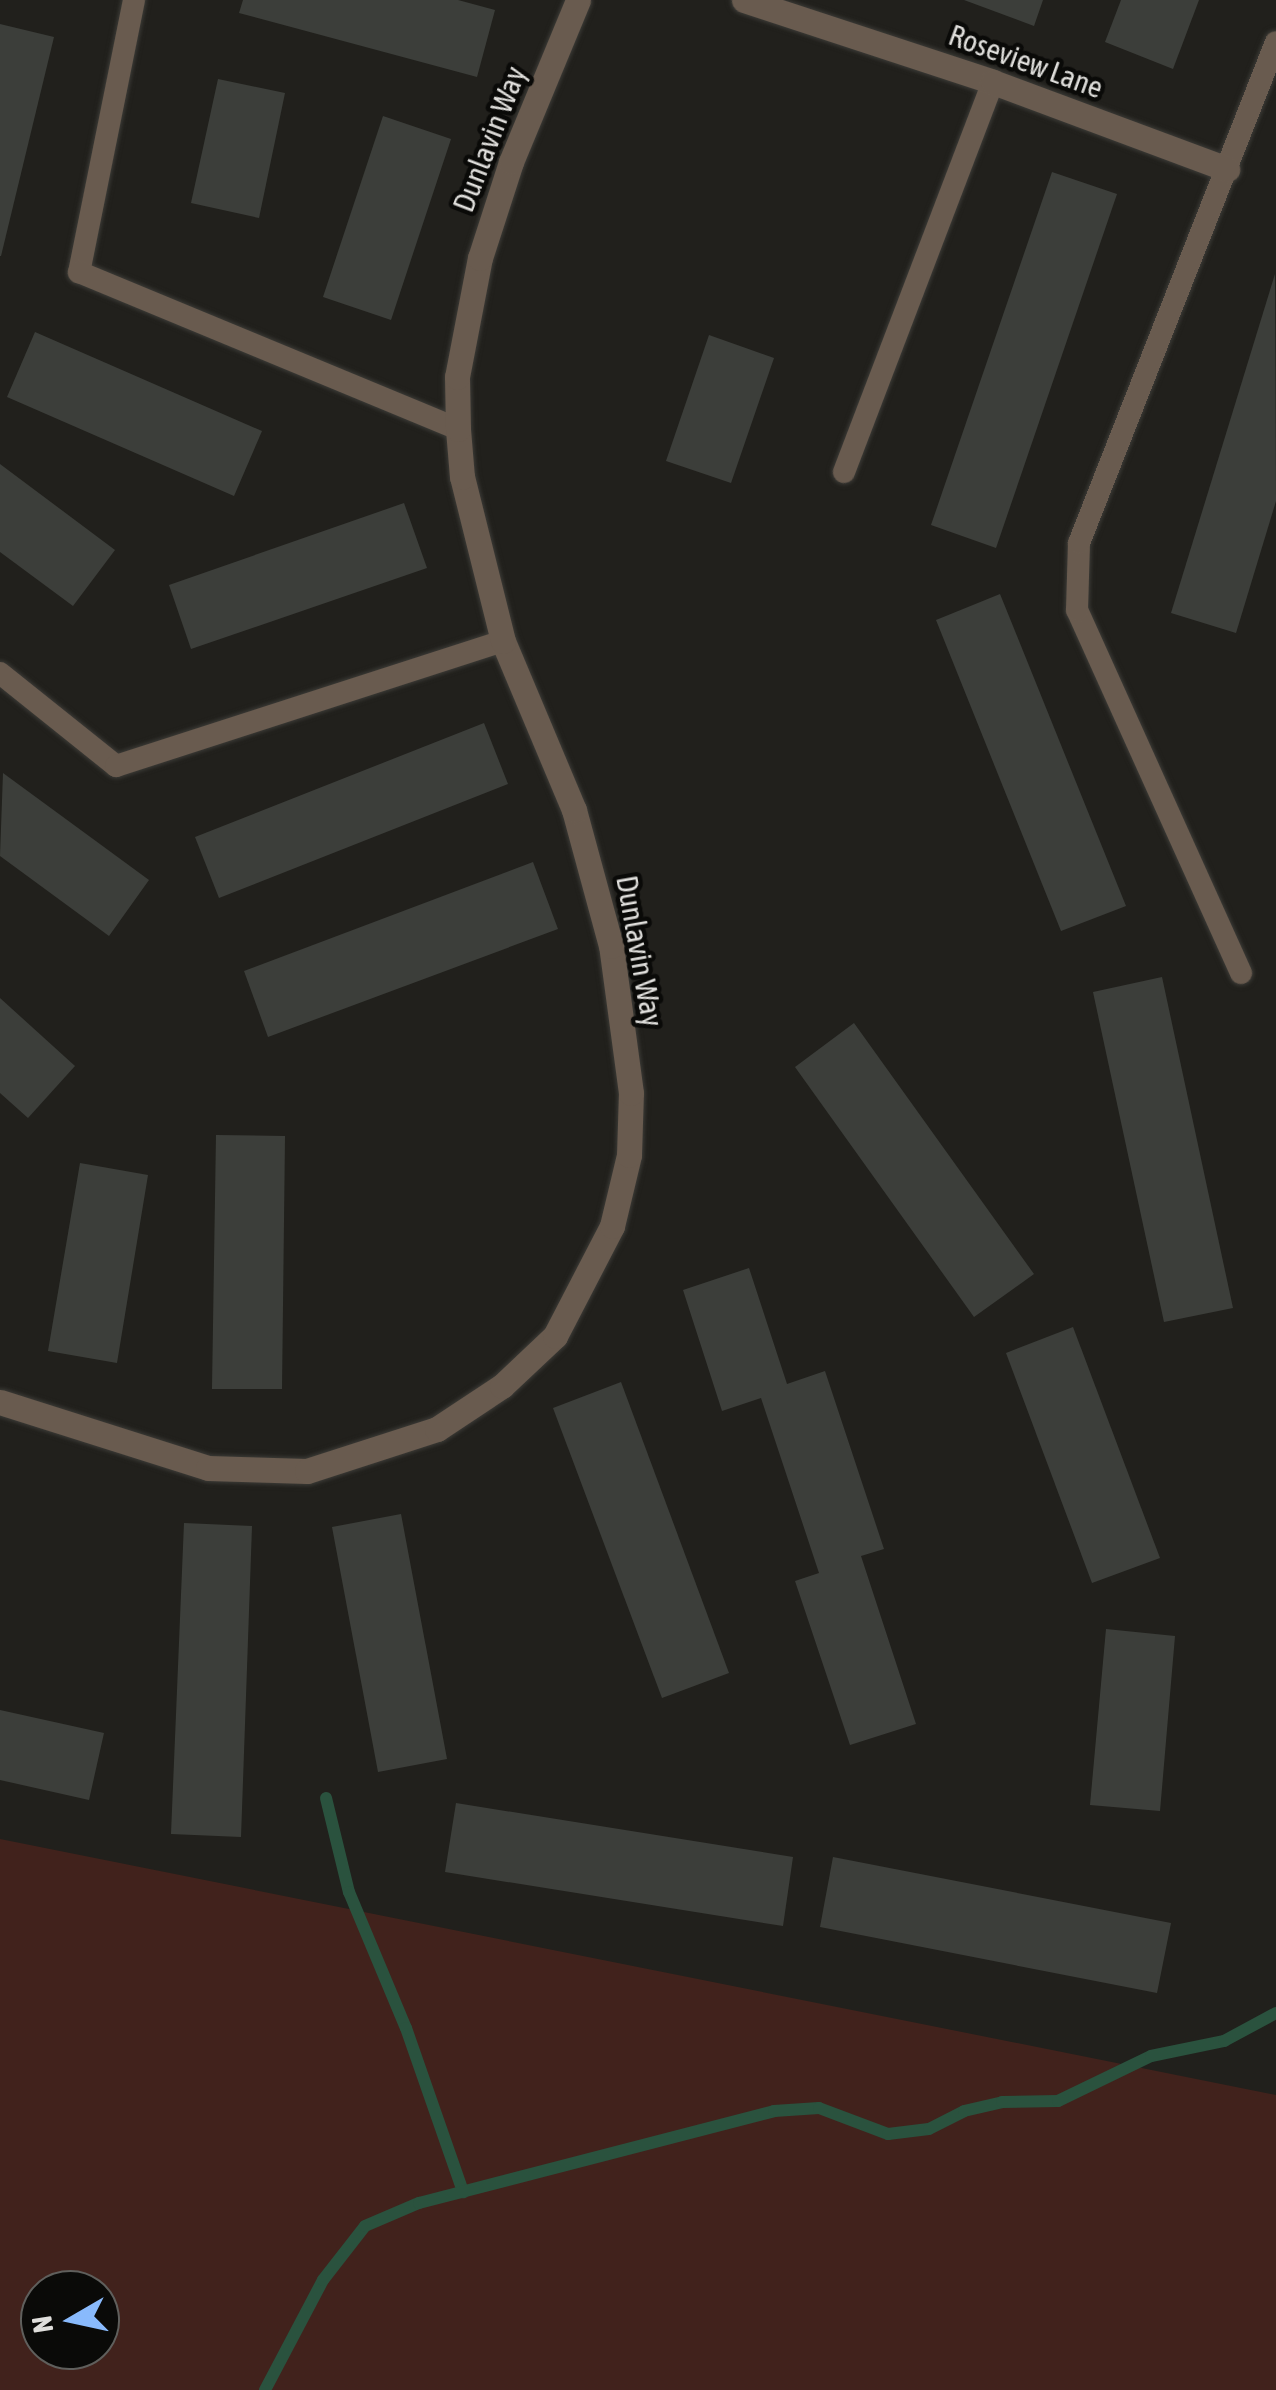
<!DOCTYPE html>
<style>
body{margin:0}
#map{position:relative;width:1276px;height:2390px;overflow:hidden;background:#21201c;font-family:"Asap Condensed",sans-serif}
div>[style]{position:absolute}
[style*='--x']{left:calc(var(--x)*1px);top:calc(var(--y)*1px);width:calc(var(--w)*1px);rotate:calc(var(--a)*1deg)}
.green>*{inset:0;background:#41221c}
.stream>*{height:12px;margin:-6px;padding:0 6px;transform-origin:6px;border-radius:6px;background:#2a523e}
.building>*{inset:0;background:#3c3e3a}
.roads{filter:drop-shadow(0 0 2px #3c3b37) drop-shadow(0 0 2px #3c3b37)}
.lane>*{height:22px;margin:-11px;padding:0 11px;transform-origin:11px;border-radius:11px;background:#695b4f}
.street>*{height:25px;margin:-12.5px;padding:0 12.5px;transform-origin:12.5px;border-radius:12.5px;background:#695b4f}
span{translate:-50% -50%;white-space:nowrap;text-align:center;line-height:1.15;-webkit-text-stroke:9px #0a0a08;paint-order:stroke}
.street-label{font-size:30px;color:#dfdedb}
.north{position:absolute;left:20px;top:2270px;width:100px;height:100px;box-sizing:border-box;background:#0a0a08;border:2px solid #5f5f5c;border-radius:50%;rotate:261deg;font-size:28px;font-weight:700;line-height:40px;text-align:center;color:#dfdedb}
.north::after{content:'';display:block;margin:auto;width:35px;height:45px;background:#89bafc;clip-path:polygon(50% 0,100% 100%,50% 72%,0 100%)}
</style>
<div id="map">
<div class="green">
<i style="clip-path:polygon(evenodd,0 1839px,1276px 2095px,1276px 2390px,0 2390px,0 1839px,100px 2290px,100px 2350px,40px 2350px,40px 2290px,100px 2290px)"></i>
</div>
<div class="stream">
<i style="--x:326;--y:1798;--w:97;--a:76.3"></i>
<i style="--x:349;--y:1892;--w:147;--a:67.3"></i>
<i style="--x:406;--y:2028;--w:174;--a:70.8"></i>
<i style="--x:265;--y:2390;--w:124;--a:-62.2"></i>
<i style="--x:323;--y:2280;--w:68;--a:-52.1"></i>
<i style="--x:365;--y:2226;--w:59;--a:-23.1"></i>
<i style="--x:419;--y:2203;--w:367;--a:-14.5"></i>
<i style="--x:774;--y:2111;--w:45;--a:-3.8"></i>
<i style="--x:819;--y:2108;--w:74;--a:20.6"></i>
<i style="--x:888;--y:2134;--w:41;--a:-7"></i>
<i style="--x:929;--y:2129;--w:39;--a:-27"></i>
<i style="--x:964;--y:2111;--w:39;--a:-13"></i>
<i style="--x:1002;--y:2102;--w:56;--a:-1"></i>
<i style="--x:1058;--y:2101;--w:103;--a:-25.8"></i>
<i style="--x:1151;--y:2056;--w:75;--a:-11.6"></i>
<i style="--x:1224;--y:2041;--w:59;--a:-28.3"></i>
</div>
<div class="building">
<i style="clip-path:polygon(243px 0,458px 0,495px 10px,477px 77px,239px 13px)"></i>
<i style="clip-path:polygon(964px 0,1043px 0,1034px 26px)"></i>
<i style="clip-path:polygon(1121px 0,1199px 0,1173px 69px,1105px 42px)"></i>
<i style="clip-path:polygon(0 24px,54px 37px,1px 256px,0 256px)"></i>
<i style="clip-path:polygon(218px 79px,285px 93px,259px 218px,191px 203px)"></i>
<i style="clip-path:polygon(383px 116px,451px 139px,391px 320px,323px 297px)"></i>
<i style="clip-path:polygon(1052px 172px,1117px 194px,996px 548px,931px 525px)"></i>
<i style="clip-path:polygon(1275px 274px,1276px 501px,1236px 633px,1171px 613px)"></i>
<i style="clip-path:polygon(35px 332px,262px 431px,234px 496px,7px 397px)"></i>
<i style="clip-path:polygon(709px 335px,774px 358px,731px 483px,666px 461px)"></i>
<i style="clip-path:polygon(0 464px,115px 550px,73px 606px,0 552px)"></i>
<i style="clip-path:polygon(404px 503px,427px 568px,191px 649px,169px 585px)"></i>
<i style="clip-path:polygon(1000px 594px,1126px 906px,1061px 931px,936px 620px)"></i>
<i style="clip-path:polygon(484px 723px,508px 784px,219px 898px,195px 837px)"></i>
<i style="clip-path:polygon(3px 773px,149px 880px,109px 936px,0 856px)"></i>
<i style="clip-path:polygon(533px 862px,558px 929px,268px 1037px,244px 971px)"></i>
<i style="clip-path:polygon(1162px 977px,1233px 1308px,1164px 1322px,1093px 992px)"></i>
<i style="clip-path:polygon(0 998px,75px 1066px,28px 1118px,0 1093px)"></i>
<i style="clip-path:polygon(854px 1023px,1034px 1274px,974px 1317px,795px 1067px)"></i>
<i style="clip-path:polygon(216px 1135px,285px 1136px,282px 1389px,212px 1389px)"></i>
<i style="clip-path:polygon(80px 1163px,148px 1175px,117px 1363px,48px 1351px)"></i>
<i style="clip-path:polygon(749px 1268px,787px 1384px,825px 1371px,884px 1549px,861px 1556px,916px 1724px,850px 1745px,795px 1581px,819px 1573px,761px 1398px,722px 1411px,683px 1290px)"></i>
<i style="clip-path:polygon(1073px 1327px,1160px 1558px,1092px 1583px,1006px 1353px)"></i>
<i style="clip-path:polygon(621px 1382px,729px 1673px,662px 1698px,553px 1408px)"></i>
<i style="clip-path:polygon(401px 1514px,447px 1759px,378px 1772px,332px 1527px)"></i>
<i style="clip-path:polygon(184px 1523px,252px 1526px,241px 1837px,171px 1834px)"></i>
<i style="clip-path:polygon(1106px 1629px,1175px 1636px,1160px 1811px,1090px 1805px)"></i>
<i style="clip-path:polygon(0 1710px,104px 1733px,89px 1800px,0 1780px)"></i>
<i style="clip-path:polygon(456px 1803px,793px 1857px,783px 1926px,445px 1872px)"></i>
<i style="clip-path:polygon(833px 1857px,1171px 1923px,1157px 1993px,820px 1927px)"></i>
</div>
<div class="roads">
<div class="lane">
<i style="--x:134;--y:0;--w:278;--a:101.4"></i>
<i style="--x:79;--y:272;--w:410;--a:22.5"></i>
<i style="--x:844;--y:472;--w:417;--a:-69.1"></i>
<i style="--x:0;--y:673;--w:149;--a:38.7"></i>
<i style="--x:116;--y:766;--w:407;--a:-17.9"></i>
<i style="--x:1241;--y:973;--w:398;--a:-114.3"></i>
<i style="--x:1077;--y:610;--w:67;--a:-88.3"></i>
<i style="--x:1079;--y:543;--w:538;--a:-68.53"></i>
</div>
<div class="street">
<i style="--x:744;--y:0;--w:262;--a:18.2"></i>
<i style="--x:993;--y:82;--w:250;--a:20.4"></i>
<i style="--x:0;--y:1402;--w:218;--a:17.6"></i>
<i style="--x:208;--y:1468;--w:99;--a:1.7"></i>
<i style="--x:307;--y:1471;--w:137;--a:-17.9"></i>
<i style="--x:437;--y:1429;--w:78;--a:-33.5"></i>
<i style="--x:502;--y:1386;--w:73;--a:-43.3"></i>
<i style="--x:555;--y:1336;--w:124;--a:-62.6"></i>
<i style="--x:612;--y:1226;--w:73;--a:-76.5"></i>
<i style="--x:629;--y:1155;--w:62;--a:-88.2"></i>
<i style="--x:631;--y:1093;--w:148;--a:-97.7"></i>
<i style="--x:611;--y:946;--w:141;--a:-105.2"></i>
<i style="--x:574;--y:810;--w:183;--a:-112.8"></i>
<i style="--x:503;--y:641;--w:169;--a:-104"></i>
<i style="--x:462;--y:477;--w:48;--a:-94.8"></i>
<i style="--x:458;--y:429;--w:52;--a:-91.1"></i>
<i style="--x:457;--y:377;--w:121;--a:-79.1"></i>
<i style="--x:480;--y:258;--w:101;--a:-72.1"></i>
<i style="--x:511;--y:162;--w:175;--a:-67.5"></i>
</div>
</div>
<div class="street-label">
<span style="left:1026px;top:61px;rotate:20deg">Roseview Lane</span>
<span style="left:489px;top:139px;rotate:-69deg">Dunlavin Way</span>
<span style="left:640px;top:951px;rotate:80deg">Dunlavin Way</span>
</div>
<div class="north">N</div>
</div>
